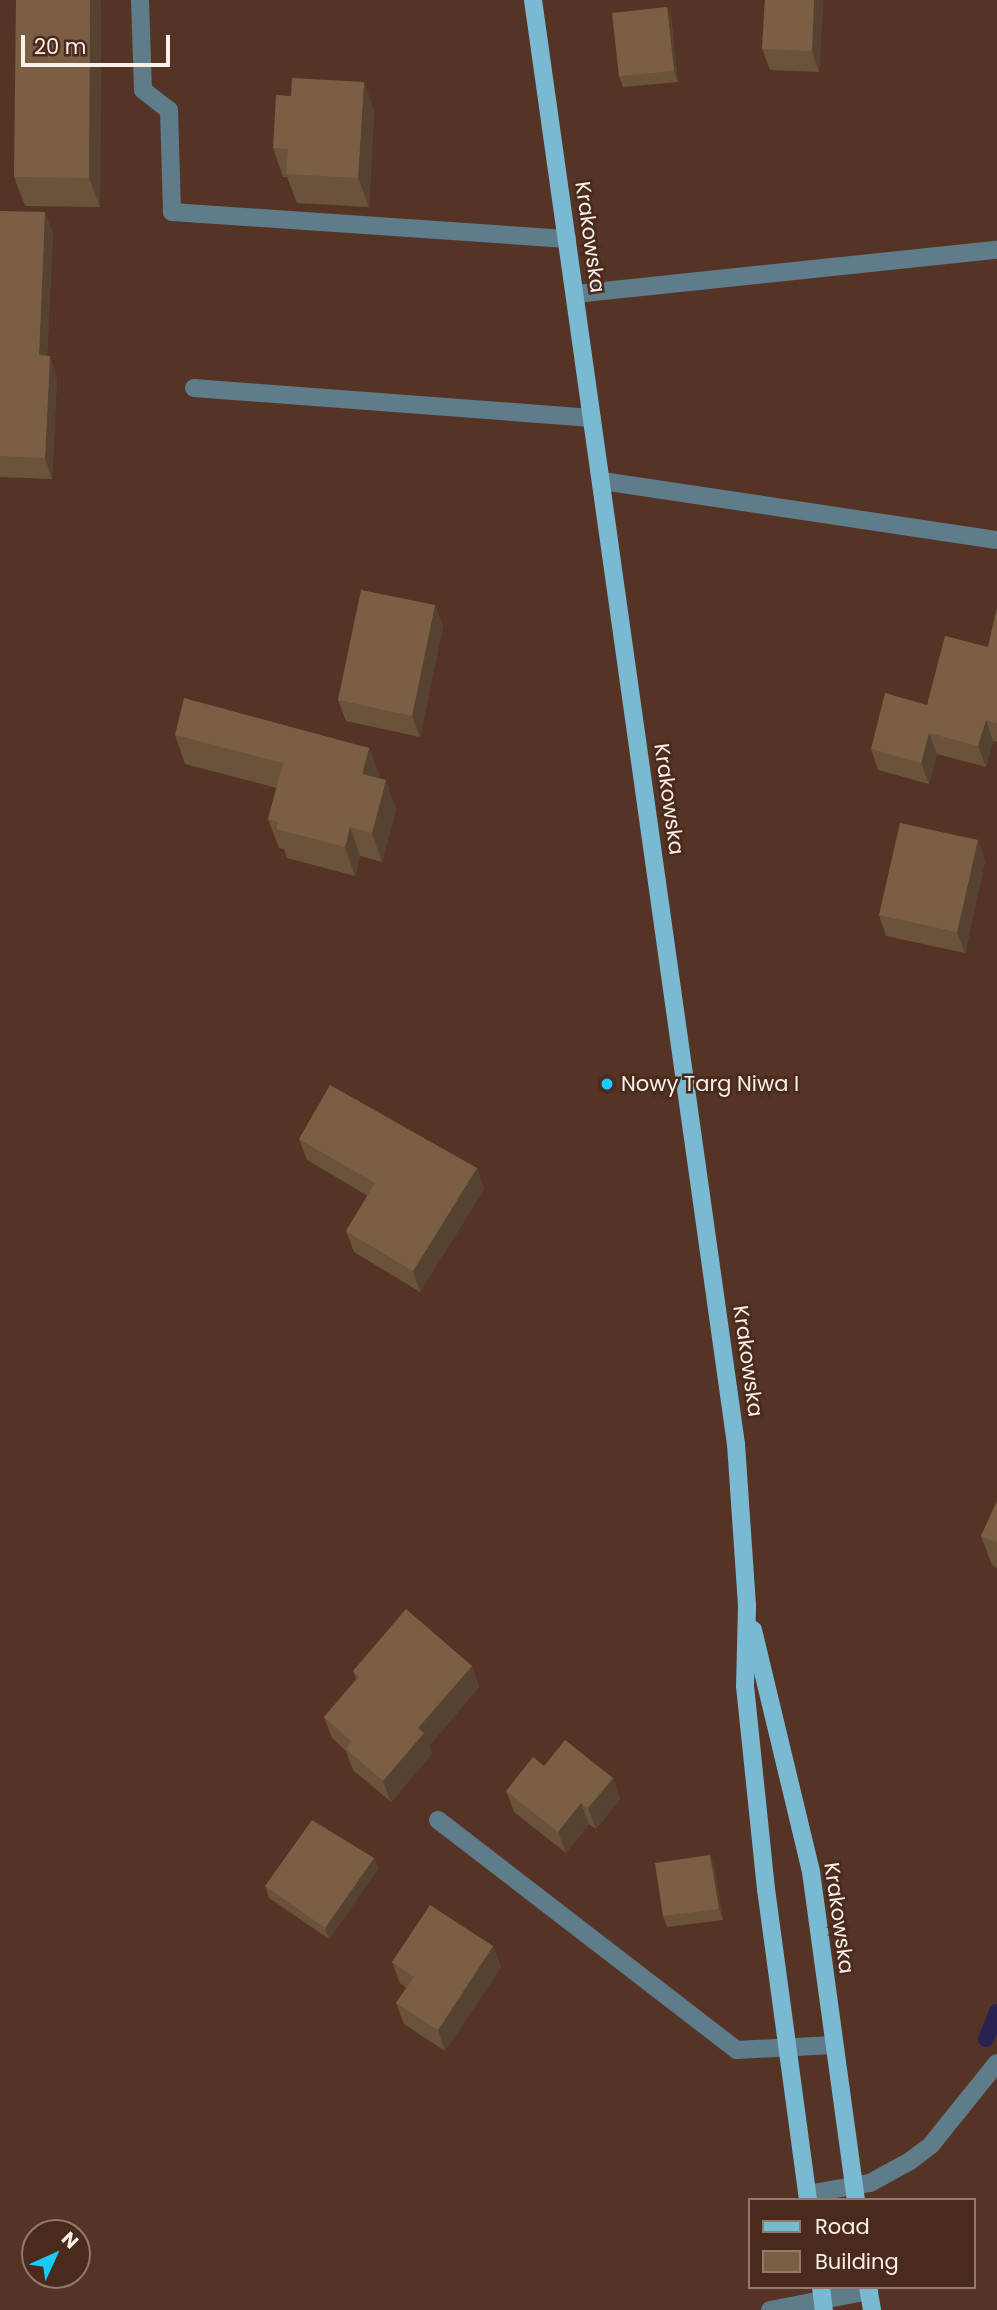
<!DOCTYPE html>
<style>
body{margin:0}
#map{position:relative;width:997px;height:2310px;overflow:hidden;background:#553426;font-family:Poppins,sans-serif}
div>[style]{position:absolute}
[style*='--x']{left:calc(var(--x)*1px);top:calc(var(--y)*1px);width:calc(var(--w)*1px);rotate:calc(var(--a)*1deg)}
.stream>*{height:16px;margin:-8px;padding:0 8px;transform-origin:8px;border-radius:8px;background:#282254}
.minor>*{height:18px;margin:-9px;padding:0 9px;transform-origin:9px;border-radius:9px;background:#5e7c89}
.major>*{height:18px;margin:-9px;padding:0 9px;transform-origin:9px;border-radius:9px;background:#7ab9d2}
.wall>*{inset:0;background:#6a523b}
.shaded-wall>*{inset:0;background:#564230}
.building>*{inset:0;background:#7b5f45}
.dots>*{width:19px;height:19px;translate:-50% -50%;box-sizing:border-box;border:4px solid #492a1c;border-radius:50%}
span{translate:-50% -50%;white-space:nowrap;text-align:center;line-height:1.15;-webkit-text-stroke:5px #492a1c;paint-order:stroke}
.street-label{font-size:21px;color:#fcefea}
.poi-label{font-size:21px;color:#fcefea}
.left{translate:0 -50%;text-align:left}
.legend{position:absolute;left:748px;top:2198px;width:228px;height:91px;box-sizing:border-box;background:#492a1c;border:2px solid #91796e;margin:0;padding:9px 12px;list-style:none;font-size:21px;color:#fcefea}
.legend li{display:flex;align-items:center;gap:14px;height:35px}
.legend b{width:35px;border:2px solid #91796e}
.north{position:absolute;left:21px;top:2219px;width:70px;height:70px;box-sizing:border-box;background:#492a1c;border:2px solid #91796e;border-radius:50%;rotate:45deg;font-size:19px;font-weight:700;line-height:28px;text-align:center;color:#fcefea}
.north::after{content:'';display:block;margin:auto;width:24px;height:32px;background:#1bcafc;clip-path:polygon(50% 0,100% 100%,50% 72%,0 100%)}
.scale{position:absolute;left:21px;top:35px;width:149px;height:32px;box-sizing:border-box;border:4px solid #fcefea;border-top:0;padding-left:9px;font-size:21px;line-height:24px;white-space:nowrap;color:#fcefea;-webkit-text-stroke:5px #492a1c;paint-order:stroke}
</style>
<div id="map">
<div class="stream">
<i style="--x:986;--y:2039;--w:29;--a:-68"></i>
</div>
<div class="minor">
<i style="--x:140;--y:0;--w:90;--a:88.1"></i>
<i style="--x:143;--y:90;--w:33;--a:38"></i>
<i style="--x:169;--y:110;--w:102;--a:88.3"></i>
<i style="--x:172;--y:212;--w:396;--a:3.9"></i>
<i style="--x:575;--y:294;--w:424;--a:-6"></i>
<i style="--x:194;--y:388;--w:399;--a:4.3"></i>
<i style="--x:602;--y:481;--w:399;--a:8.5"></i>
<i style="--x:438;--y:1820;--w:377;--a:37.6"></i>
<i style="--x:737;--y:2050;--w:96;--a:-3"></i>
<i style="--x:808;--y:2194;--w:63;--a:-10.1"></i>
<i style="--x:870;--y:2183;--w:46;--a:-28.8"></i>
<i style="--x:910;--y:2161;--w:26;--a:-37"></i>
<i style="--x:931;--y:2145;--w:105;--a:-51.2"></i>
<i style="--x:770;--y:2310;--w:101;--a:-10.9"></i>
</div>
<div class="major">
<i style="--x:533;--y:0;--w:1458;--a:82"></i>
<i style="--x:736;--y:1444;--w:162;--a:86.1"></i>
<i style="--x:747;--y:1606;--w:80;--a:91.4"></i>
<i style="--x:745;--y:1686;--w:204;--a:84.1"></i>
<i style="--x:766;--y:1889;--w:314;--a:82.3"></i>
<i style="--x:753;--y:1630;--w:249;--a:76.5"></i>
<i style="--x:811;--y:1872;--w:331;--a:82.2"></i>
<i style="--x:821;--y:2287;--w:23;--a:83"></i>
<i style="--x:868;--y:2287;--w:23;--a:80"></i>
</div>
<div class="wall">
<i style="clip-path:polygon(101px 0,100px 207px,25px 206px,14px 177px)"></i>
<i style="clip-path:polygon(765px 0,823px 0,819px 72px,770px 70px,762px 49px)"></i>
<i style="clip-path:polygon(667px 7px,671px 18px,678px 82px,623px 87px,619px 76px)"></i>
<i style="clip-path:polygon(364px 82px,374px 111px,369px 207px,297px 203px,287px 177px,283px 177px,273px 148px,291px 96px)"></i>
<i style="clip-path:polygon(0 211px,53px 233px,47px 356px,57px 377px,52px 479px,0 477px)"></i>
<i style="clip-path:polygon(435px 605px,443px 626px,420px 737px,346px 721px,338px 700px)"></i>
<i style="clip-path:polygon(997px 608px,997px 742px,993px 741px,986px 767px,937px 754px,929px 784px,878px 770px,871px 749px,927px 705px,988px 647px)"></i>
<i style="clip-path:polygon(175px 735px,369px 748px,380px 777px,379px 778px,396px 809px,382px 862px,360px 856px,355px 876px,287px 858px,284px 849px,279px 848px,268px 819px,277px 788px,185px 764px)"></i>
<i style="clip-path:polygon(985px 861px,965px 953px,886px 936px,879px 915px)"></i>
<i style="clip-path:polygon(299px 1139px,477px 1168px,484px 1189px,420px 1292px,354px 1252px,346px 1231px,368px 1196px,307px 1160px)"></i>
<i style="clip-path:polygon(997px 1501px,997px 1568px,992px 1565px,981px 1536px)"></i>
<i style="clip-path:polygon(472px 1666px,479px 1687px,429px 1746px,432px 1754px,391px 1802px,353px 1770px,346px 1751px,332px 1738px,324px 1717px,356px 1679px,353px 1671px)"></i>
<i style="clip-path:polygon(544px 1766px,613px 1778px,620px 1799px,596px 1829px,589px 1824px,566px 1853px,514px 1812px,506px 1791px)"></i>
<i style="clip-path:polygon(374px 1858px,378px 1869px,329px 1939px,269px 1898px,265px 1886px)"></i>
<i style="clip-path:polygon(714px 1866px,723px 1920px,667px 1927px,663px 1916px)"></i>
<i style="clip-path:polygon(493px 1946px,501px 1967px,445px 2051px,404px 2024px,396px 2003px,406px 1988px,400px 1983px,392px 1962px)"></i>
</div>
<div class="shaded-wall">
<i style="clip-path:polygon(90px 0,101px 0,100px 207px,89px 178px)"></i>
<i style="clip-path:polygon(814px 0,823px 0,819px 72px,812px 51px)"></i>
<i style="clip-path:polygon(667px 7px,671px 18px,678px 82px,674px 71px)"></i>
<i style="clip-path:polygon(364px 82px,374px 111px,369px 207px,358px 178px)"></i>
<i style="clip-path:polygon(45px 212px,53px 233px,46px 376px,39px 355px)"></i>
<i style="clip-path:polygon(50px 356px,57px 377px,52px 479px,45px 458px)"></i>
<i style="clip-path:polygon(435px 605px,443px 626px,420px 737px,412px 716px)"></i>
<i style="clip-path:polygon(986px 720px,993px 741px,986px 767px,978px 746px)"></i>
<i style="clip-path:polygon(929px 733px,937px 754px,929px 784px,921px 763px)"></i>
<i style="clip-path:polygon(369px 748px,380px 777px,373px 803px,362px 774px)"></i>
<i style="clip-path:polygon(386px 780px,396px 809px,382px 862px,372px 833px)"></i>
<i style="clip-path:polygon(350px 827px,360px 856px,355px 876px,345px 847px)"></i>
<i style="clip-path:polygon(978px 840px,985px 861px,965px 953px,957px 932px)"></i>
<i style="clip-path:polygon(477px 1168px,484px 1189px,420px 1292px,413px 1271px)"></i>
<i style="clip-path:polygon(472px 1666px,479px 1687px,429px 1746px,432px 1754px,391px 1802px,383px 1781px,418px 1728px)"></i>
<i style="clip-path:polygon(613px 1778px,620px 1799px,596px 1829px,588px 1808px)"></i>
<i style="clip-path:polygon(581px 1803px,589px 1824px,566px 1853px,558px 1832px)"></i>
<i style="clip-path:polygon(710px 1855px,714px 1866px,723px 1920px,719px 1909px)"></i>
<i style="clip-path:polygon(374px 1858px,378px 1869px,329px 1939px,325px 1928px)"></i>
<i style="clip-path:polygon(493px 1946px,501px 1967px,445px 2051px,438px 2030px)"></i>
</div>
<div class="building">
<i style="clip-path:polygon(16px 0,90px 0,89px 178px,14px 177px)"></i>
<i style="clip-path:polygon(765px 0,814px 0,812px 51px,762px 49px)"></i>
<i style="clip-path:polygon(667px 7px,674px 71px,619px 76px,612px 13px)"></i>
<i style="clip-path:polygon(292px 78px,364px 82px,358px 178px,286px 174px,288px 149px,273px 148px,276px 95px,291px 96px)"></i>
<i style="clip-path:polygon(0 211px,45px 212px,39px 355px,50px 356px,45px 458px,0 456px)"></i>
<i style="clip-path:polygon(361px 590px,435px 605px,412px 716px,338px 700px)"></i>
<i style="clip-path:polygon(997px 608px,997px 723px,986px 720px,978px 746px,929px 733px,921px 763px,871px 749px,885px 693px,927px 705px,945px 636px,988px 647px)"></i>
<i style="clip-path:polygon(184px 698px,369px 748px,362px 774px,386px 780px,372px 833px,350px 827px,345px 847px,276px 829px,278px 822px,268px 819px,283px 763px,175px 735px)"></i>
<i style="clip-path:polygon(900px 823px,978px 840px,957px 932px,879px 915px)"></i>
<i style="clip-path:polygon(330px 1085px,477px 1168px,413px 1271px,346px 1231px,375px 1183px,299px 1139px)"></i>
<i style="clip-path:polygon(997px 1501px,997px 1543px,981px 1536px)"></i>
<i style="clip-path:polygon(406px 1609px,472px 1666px,418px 1728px,424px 1733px,383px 1781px,346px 1749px,352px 1742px,324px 1717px,359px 1677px,353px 1671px)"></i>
<i style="clip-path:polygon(565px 1740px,613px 1778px,588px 1808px,581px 1803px,558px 1832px,506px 1791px,533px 1757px,544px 1766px)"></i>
<i style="clip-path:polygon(312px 1820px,374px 1858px,325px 1928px,265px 1886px)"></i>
<i style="clip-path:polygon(710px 1855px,719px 1909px,663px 1916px,655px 1863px)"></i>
<i style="clip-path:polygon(430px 1905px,493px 1946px,438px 2030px,396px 2003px,414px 1977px,392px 1962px)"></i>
</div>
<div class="dots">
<i style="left:607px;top:1084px;background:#1bcafc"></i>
</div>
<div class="street-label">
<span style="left:590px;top:237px;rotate:82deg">Krakowska</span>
<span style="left:669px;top:799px;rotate:82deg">Krakowska</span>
<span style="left:748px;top:1361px;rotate:82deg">Krakowska</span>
<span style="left:839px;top:1918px;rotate:82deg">Krakowska</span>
</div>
<div class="poi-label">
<span class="left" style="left:621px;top:1084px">Nowy Targ Niwa I</span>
</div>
<ul class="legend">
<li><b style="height:9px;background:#7ab9d2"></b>Road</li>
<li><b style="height:19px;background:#7b5f45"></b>Building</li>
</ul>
<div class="north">N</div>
<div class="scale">20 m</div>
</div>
